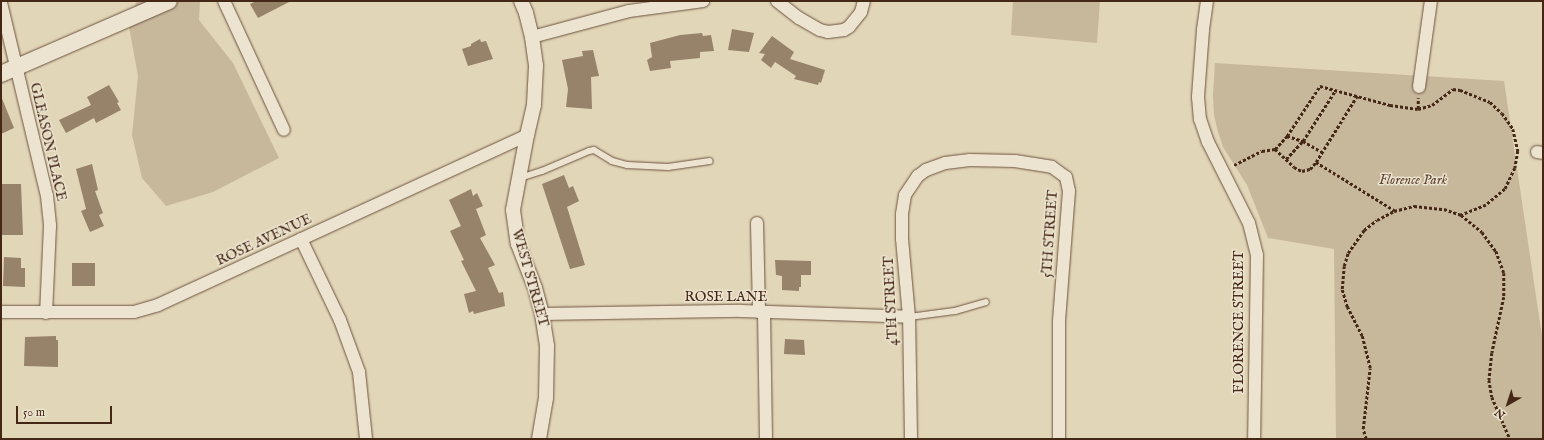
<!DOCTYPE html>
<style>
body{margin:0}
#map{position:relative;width:1544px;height:440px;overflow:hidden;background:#e2d6b8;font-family:"IM FELL English",serif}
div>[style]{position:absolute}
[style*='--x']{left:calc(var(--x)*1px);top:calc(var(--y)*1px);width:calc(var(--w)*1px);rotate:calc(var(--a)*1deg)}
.green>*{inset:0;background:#c7b89c}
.building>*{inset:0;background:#97826a}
.path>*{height:2.5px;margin-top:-1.25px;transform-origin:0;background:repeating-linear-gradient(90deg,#452715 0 3px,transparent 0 5px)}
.roads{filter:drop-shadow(0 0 1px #6c533e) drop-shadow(0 0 1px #6c533e)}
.service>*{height:6px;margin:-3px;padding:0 3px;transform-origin:3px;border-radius:3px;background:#ece4d1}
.minor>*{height:12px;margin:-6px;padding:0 6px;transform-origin:6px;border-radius:6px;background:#ece4d1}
.tertiary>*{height:14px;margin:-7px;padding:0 7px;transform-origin:7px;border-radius:7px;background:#ece4d1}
.secondary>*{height:16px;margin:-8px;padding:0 8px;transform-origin:8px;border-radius:8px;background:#ece4d1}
span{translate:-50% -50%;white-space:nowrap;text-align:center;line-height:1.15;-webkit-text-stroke:3px #ece4d1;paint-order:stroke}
.street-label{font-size:14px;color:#452715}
.park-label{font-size:14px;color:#5f4430;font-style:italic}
.frame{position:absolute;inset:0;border:2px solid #452715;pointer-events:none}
.north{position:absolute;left:1488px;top:384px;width:40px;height:40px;-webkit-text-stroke:3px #ece4d1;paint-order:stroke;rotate:219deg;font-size:11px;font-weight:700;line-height:16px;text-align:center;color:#452715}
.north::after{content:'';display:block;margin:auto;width:14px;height:18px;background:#452715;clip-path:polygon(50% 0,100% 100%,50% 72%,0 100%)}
.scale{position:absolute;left:16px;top:406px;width:96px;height:18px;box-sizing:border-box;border:2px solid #452715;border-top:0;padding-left:5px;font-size:12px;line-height:14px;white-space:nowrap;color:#452715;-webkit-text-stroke:3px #ece4d1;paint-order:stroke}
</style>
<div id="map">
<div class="green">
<i style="clip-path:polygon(137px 1px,200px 1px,199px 20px,233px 63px,279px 158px,213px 192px,166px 206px,142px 178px,132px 135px,138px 76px,128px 21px)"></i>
<i style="clip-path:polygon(1013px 1px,1100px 1px,1097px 43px,1011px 35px)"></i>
<i style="clip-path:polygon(1215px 63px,1504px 81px,1543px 343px,1543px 439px,1336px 439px,1334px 249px,1268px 238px,1247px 185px,1223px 147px,1218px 132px,1214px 115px,1213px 95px)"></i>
</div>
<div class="building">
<i style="clip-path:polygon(256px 1px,291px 1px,258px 18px,250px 4px)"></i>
<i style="clip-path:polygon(732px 29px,754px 33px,749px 52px,728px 50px)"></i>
<i style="clip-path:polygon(702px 33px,703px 36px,711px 35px,714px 51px,700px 52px,700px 58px,670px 61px,671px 68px,650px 71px,647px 60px,652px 57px,650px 43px,680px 35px)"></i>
<i style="clip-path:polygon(772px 36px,794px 52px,790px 59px,825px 70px,821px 83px,819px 82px,818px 85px,794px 79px,796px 76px,775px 62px,771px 68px,761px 60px,765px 54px,759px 53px)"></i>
<i style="clip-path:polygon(480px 39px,481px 42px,486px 41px,493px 59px,468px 66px,462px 49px,471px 46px,471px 44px)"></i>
<i style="clip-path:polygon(593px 50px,599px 76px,591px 77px,592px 109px,566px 107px,568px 89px,562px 60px,583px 56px,582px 51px)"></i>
<i style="clip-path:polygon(109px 85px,119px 102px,117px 103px,121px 110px,96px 123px,94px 118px,66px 133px,59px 120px,91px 105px,87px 97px)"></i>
<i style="clip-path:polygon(1px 96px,14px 128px,1px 134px)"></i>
<i style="clip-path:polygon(92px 164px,98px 190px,95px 191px,103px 213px,99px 215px,104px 226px,90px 232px,81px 211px,86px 209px,76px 169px)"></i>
<i style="clip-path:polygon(564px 175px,569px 188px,573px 186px,579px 201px,567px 207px,585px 265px,570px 269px,542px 184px)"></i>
<i style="clip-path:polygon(1px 184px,21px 184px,23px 235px,1px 235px)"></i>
<i style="clip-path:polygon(471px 189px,473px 196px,477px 193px,483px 206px,476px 209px,486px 235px,480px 238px,495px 265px,488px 268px,499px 293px,503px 292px,505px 306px,474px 314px,473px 311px,469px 313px,464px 294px,476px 291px,461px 261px,464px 260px,450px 231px,461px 226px,449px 200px)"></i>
<i style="clip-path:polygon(4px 257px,21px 258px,21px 268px,25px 268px,25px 287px,3px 286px)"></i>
<i style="clip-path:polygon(775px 260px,811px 261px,811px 275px,801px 275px,801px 287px,799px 287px,799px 291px,782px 290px,782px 276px,776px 275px)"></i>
<i style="clip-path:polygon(72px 263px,95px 263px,95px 286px,72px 286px)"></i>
<i style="clip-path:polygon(56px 336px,56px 340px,58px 340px,58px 367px,24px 366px,25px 337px)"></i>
<i style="clip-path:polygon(785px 339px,804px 340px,805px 355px,784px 354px)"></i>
</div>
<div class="path">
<i style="--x:1418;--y:109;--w:11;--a:-90"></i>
<i style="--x:1287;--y:136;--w:17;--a:17"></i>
<i style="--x:1303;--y:141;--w:22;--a:30"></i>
<i style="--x:1275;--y:149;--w:26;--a:43"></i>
<i style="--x:1294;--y:167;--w:9;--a:27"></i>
<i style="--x:1302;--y:171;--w:8;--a:-14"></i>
<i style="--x:1310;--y:169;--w:9;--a:-49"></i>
<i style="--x:1316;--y:162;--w:92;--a:31.6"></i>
<i style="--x:1286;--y:159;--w:25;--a:-47"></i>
<i style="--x:1303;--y:141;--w:59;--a:-57.4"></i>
<i style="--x:1316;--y:162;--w:78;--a:-58.2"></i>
<i style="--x:1234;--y:165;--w:31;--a:-27"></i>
<i style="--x:1262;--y:151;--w:13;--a:-9"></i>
<i style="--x:1275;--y:149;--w:18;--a:-47"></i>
<i style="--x:1287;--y:136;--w:60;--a:-56.6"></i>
<i style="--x:1320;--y:86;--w:73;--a:15.2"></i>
<i style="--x:1390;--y:105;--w:28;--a:8"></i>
<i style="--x:1418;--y:109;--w:15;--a:-16"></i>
<i style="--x:1432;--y:105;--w:26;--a:-37"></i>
<i style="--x:1453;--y:89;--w:7;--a:8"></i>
<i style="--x:1460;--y:90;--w:32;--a:22"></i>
<i style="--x:1490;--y:102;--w:16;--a:43"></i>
<i style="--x:1502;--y:113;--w:19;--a:55"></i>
<i style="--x:1513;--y:129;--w:23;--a:77"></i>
<i style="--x:1518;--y:151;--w:17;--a:100"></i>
<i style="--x:1515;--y:168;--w:23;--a:115"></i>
<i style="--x:1505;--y:189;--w:25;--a:140"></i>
<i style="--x:1486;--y:205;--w:27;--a:158"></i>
<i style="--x:1366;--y:439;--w:10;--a:-107"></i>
<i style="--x:1363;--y:429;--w:61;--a:-83.5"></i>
<i style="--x:1370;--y:368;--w:33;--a:-104"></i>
<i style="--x:1362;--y:336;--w:33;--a:-117"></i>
<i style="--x:1347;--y:307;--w:19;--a:-106"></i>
<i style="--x:1342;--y:289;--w:23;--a:-85"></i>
<i style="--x:1344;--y:266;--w:14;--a:-73"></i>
<i style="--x:1348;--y:253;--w:28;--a:-55"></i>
<i style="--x:1364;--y:230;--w:16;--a:-38"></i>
<i style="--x:1377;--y:220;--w:19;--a:-28"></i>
<i style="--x:1394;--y:211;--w:21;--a:-14"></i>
<i style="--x:1414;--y:206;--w:30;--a:6"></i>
<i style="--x:1444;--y:209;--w:18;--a:19"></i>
<i style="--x:1461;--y:215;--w:27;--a:39"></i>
<i style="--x:1482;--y:232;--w:24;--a:54"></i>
<i style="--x:1496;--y:251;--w:23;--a:70"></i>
<i style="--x:1504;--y:273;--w:24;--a:90"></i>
<i style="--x:1504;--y:297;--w:57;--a:102.1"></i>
<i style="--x:1492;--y:353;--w:27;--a:96"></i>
<i style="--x:1489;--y:380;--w:17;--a:80"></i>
<i style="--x:1492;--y:397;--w:46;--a:66.8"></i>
</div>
<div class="roads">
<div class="service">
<i style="--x:520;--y:178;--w:23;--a:-18"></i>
<i style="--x:542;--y:171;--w:51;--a:-23.1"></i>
<i style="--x:589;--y:151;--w:5;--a:-11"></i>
<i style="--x:594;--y:150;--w:21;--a:31"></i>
<i style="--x:612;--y:161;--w:16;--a:15"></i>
<i style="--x:627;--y:165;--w:41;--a:2.8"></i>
<i style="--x:668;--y:167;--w:42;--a:-8.1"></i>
<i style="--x:909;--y:317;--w:46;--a:-7.4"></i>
<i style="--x:955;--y:311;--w:32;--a:-16"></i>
</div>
<div class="minor">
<i style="--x:224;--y:1;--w:142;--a:65.1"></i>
<i style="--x:777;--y:1;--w:28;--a:38"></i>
<i style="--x:799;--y:18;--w:24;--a:30"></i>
<i style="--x:820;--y:30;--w:8;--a:14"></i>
<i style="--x:828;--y:32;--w:16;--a:-7"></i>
<i style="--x:844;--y:30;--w:6;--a:-31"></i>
<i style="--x:849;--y:27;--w:19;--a:-51"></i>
<i style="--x:861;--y:12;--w:11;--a:-75"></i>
<i style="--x:1207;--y:1;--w:29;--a:98"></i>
<i style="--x:1203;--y:30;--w:67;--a:94.3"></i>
<i style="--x:1198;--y:97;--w:22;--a:85"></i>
<i style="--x:1200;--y:119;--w:24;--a:71"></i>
<i style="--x:1208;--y:142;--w:91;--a:63.2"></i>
<i style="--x:1249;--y:223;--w:33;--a:76"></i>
<i style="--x:1257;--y:255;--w:184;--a:90.9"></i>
<i style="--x:1;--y:3;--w:198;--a:76.6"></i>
<i style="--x:47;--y:196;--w:30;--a:84"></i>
<i style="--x:50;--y:226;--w:87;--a:92.6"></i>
<i style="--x:532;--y:37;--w:100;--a:-15"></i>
<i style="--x:629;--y:11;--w:75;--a:-7.7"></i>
<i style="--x:1419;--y:87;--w:87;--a:-82.1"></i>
<i style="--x:1537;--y:152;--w:6;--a:9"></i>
<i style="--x:757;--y:223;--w:89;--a:88.7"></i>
<i style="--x:301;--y:239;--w:90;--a:64.3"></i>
<i style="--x:340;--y:320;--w:55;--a:69.9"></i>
<i style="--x:359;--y:372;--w:67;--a:84"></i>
<i style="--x:1;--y:312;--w:133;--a:0"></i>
<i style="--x:134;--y:312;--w:25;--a:-16"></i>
<i style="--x:158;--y:305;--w:406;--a:-24.7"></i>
<i style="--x:764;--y:312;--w:127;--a:89.1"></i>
<i style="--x:542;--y:314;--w:199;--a:-0.9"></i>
<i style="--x:741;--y:311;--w:168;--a:2"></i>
<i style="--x:911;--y:439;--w:122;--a:-90.9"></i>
<i style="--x:909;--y:317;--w:78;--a:-95.1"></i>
<i style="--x:902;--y:239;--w:25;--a:-90"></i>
<i style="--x:902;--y:214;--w:19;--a:-81"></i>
<i style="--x:905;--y:195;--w:23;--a:-56"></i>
<i style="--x:918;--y:176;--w:10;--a:-37"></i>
<i style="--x:926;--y:170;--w:20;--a:-20"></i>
<i style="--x:945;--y:163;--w:25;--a:-7"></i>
<i style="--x:970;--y:160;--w:45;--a:1.3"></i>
<i style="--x:1015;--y:161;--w:37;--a:9"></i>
<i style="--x:1052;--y:167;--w:17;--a:36"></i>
<i style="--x:1066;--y:177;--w:14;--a:78"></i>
<i style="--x:1069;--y:191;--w:131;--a:94.4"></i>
<i style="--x:1059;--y:322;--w:117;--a:90"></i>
</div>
<div class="tertiary">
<i style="--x:521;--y:1;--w:13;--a:67"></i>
<i style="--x:526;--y:13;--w:25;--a:76"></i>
<i style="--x:532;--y:37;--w:29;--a:82"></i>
<i style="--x:536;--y:66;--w:39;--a:93"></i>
<i style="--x:534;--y:105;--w:31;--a:103"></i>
<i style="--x:527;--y:135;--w:76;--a:100.6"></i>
<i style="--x:513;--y:210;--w:34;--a:82"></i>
<i style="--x:518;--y:244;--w:47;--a:68.9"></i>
<i style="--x:535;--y:288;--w:27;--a:75"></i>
<i style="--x:542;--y:314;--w:32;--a:81"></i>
<i style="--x:547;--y:346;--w:52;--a:91.1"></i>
<i style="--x:546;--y:398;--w:42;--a:99.7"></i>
</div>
<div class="secondary">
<i style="--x:1;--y:74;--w:183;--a:-23.5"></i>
</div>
</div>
<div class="street-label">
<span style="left:48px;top:142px;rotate:77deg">GLEASON PLACE</span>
<span style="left:1050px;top:234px;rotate:-86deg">5TH STREET</span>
<span style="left:264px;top:240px;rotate:-25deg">ROSE AVENUE</span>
<span style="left:530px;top:278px;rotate:74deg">WEST STREET</span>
<span style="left:726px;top:297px">ROSE LANE</span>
<span style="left:891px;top:301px;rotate:-93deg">4TH STREET</span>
<span style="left:1239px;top:322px;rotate:-90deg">FLORENCE STREET</span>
</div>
<div class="park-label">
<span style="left:1413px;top:180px">Florence Park</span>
</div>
<div class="frame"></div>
<div class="north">N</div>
<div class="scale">50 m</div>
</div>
